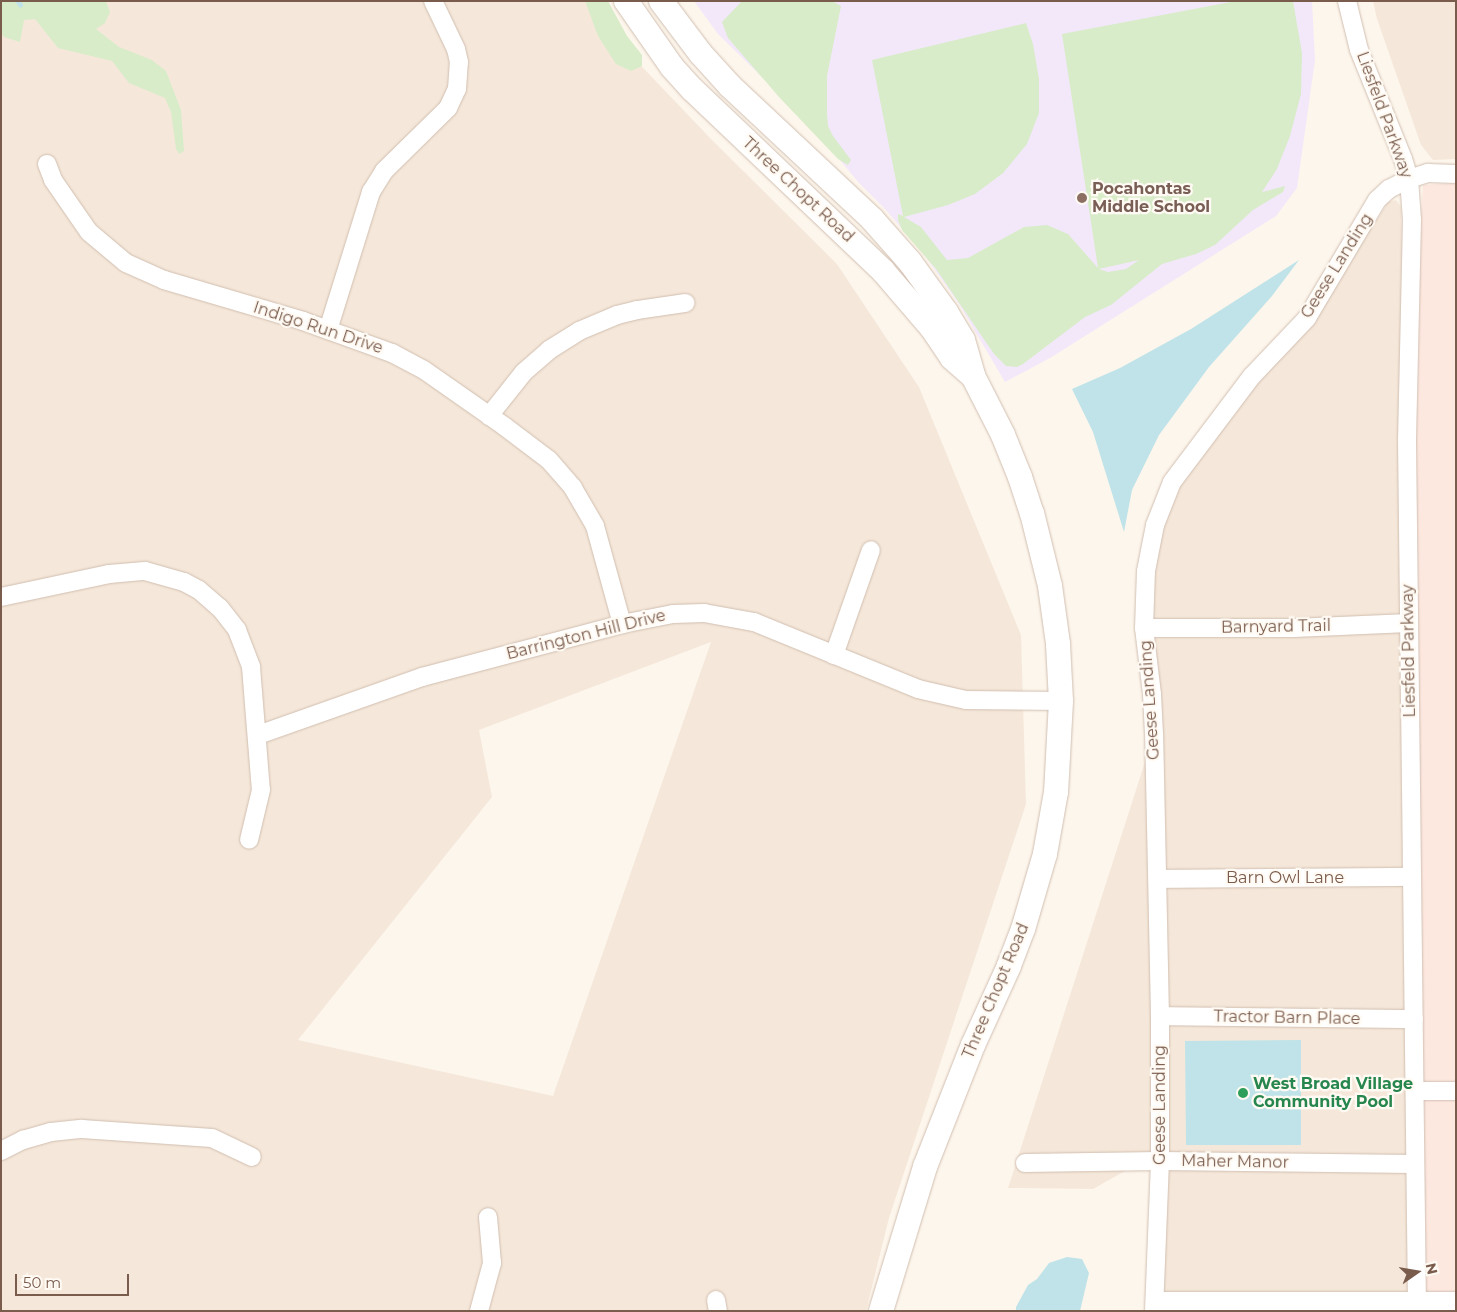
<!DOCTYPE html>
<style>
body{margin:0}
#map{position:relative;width:1457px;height:1312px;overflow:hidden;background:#fdf6ec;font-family:Montserrat,sans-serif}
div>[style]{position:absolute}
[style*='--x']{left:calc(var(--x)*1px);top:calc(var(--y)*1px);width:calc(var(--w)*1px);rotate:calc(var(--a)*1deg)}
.residential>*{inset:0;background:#f5e8da}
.commercial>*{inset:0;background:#fde8e0}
.education>*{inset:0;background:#f3e8fa}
.green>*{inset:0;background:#d8ecc9}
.water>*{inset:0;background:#bfe3e8}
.stream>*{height:4.5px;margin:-2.25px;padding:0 2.25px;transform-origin:2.25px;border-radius:2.25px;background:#bfe3e8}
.roads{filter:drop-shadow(0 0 1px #d1beb0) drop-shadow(0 0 1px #d1beb0)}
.minor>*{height:18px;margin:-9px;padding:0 9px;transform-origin:9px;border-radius:9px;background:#fff}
.secondary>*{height:24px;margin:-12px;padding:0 12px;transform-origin:12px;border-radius:12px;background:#fff}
.dots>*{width:14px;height:14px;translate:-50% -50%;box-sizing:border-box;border:2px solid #fffaf3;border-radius:50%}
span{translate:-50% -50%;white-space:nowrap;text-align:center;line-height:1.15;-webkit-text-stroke:4.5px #fffaf3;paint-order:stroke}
.street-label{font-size:16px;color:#7a5c4d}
.education-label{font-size:16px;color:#785e54;font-weight:700}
.left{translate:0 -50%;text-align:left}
.leisure-label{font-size:16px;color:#27864d;font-weight:700}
.frame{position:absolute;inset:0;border:2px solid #7a5c4d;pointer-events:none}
.north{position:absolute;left:1392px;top:1247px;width:50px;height:50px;-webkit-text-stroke:4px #fffaf3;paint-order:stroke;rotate:77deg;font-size:14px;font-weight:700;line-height:20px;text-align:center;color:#7a5c4d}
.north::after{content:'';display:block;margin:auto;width:18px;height:22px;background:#7a5c4d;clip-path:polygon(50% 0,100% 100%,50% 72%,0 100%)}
.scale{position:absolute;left:15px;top:1274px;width:114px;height:22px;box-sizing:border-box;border:2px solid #7a5c4d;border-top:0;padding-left:6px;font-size:15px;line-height:18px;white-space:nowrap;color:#7a5c4d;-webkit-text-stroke:4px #fffaf3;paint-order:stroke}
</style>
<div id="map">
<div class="residential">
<i style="clip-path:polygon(evenodd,1px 1px,602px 1px,628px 52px,710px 138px,837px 264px,919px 387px,1021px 635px,1026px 804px,889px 1218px,866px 1311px,1px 1311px,1px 1px,711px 642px,553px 1096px,298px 1040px,492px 797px,479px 730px,711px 642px)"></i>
<i style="clip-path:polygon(1373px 1px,1456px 1px,1456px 159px,1433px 160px,1421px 145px,1377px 19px)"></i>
<i style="clip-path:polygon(1396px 200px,1401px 207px,1407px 440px,1456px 1311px,1154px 1311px,1160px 1161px,1141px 1162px,1093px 1189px,1008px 1188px,1154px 734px,1144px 628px,1172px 482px,1320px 296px,1375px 223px,1388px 202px)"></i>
</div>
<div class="commercial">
<i style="clip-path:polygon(1456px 183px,1456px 1301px,1417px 1302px,1407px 440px,1423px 185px)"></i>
</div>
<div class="education">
<i style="clip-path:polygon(694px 1px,1312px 1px,1315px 60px,1297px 188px,1276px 216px,1050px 358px,1005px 382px,959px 304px,923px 253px,884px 208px,859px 183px,809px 123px,718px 34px)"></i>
</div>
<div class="green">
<i style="clip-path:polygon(1px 1px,106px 1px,110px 12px,105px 23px,96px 29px,119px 47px,152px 60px,166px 71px,181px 110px,184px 151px,179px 154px,176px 149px,171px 112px,165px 98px,129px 83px,112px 61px,58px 48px,35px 19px,24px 20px,20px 42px,4px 37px,1px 33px)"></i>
<i style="clip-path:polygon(585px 1px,608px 1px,627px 36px,642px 55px,642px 66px,631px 71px,616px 64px,598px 36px)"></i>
<i style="clip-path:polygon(742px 1px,832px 1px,841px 6px,827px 76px,827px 113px,828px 126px,833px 136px,851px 160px,848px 165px,838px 159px,779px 97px,728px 38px,722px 22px)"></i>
<i style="clip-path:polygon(evenodd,1236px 1px,1293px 1px,1302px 53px,1301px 94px,1290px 136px,1277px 169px,1262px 192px,1285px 186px,1283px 192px,1253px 210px,1215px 245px,1196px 254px,1162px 264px,1111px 305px,1085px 317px,1023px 364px,1017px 367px,1006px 366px,994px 354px,936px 269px,902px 230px,898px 220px,898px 214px,903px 216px,872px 60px,1026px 23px,1033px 44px,1039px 79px,1039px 113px,1027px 144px,1003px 173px,975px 194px,948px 205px,904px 217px,921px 227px,947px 260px,968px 258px,1024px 227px,1047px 225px,1068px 234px,1098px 268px,1062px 34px,1236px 1px,1139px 260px,1126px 269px,1108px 272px,1099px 269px,1139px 260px)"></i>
</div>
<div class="water">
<i style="clip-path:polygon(1299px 260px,1272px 296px,1209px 367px,1159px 435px,1132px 490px,1124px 532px,1093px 432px,1072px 389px,1120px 368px,1191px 329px)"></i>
<i style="clip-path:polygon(1301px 1040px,1301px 1145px,1186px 1145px,1185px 1041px)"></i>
<i style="clip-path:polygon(1067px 1257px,1082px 1259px,1089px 1273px,1080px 1311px,1016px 1311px,1016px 1307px,1028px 1285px,1037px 1279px,1049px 1263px)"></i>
</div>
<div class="stream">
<i style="--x:18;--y:1;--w:4;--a:56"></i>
</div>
<div class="roads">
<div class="minor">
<i style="--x:1347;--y:1;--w:50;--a:76.2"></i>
<i style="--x:1359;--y:50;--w:118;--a:68"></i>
<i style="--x:1403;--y:159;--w:21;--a:73"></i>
<i style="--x:1409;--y:179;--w:41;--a:85.8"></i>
<i style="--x:1412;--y:220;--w:220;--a:91.3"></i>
<i style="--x:1407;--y:440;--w:871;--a:89.34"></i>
<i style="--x:47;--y:164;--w:17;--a:69"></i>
<i style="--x:53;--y:180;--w:63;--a:55.3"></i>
<i style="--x:89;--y:232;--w:48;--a:40"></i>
<i style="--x:126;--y:263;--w:42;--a:24.1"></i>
<i style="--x:164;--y:280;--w:145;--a:16.4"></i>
<i style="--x:303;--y:321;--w:95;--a:19.8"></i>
<i style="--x:392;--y:353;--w:36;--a:28"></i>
<i style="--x:424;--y:370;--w:98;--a:35"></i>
<i style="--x:504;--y:426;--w:56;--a:37.1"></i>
<i style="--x:549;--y:460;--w:37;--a:49"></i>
<i style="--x:573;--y:488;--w:44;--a:59.9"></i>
<i style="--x:595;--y:526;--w:102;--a:74.6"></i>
<i style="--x:328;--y:330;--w:145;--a:-72.7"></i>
<i style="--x:371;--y:192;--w:25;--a:-58"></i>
<i style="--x:384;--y:171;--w:90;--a:-44.5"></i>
<i style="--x:448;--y:108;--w:21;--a:-65"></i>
<i style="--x:457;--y:89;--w:27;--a:-86"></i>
<i style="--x:459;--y:62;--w:13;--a:-103"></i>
<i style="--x:456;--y:49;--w:53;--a:-115.6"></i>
<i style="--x:489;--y:416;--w:56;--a:-51.5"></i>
<i style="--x:524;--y:372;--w:33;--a:-41"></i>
<i style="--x:549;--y:350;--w:36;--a:-32"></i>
<i style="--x:579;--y:331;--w:41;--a:-22.8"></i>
<i style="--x:617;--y:315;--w:21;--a:-14"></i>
<i style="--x:637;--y:310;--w:49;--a:-8.3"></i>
<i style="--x:1;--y:597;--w:110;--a:-12"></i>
<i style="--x:109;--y:574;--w:36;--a:-5"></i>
<i style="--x:145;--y:571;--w:41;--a:15.8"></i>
<i style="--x:184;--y:582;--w:17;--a:28"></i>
<i style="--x:199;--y:590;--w:28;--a:41"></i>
<i style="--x:220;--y:608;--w:28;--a:52"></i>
<i style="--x:237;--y:630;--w:40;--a:69"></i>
<i style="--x:251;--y:667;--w:123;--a:85.4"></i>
<i style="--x:261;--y:790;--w:51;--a:103.5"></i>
<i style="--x:1144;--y:628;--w:150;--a:0"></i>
<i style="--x:1294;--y:628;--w:115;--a:-2.5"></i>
<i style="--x:834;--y:655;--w:111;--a:-70.6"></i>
<i style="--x:258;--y:735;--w:174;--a:-19.5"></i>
<i style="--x:422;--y:677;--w:207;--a:-14.8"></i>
<i style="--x:622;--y:624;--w:52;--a:-11.1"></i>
<i style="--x:673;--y:614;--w:31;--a:-2"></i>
<i style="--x:704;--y:613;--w:51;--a:10.2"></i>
<i style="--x:754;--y:622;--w:177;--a:22.2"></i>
<i style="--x:918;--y:689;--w:49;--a:12.9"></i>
<i style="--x:966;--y:700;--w:95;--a:0.6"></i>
<i style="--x:1158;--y:879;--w:254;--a:-0.5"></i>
<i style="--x:1160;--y:1016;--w:254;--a:0.7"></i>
<i style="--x:1415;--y:1091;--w:41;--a:0"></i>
<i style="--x:1;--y:1151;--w:25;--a:-27"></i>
<i style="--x:23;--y:1140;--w:29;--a:-16"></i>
<i style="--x:51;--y:1132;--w:31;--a:-6"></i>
<i style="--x:82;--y:1129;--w:130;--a:4"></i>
<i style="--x:212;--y:1138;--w:44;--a:25.4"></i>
<i style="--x:1025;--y:1163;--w:135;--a:-0.8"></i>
<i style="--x:1160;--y:1161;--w:254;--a:0.7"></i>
<i style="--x:716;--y:1300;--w:11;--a:80"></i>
<i style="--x:1155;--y:1301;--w:301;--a:0"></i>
<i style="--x:479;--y:1311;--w:50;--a:-74.8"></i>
<i style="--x:492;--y:1263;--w:46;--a:-95"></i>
<i style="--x:1154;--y:1311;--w:150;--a:-87.7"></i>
<i style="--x:1160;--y:1161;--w:145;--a:-90"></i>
<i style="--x:1160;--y:1016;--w:282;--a:-91.2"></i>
<i style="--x:1154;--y:734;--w:40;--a:-92.9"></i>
<i style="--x:1152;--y:694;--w:66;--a:-96.9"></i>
<i style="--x:1144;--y:628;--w:57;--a:-88"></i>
<i style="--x:1146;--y:571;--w:47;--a:-78.9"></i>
<i style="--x:1155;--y:525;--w:46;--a:-68.4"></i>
<i style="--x:1172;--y:482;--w:133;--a:-53"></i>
<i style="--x:1252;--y:376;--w:80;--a:-46.5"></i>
<i style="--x:1307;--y:318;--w:137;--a:-59.3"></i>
<i style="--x:1377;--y:200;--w:16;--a:-43"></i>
<i style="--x:1389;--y:189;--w:22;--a:-27"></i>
<i style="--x:1409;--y:179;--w:20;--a:-18"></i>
<i style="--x:1428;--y:173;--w:28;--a:2"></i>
</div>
<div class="secondary">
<i style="--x:626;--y:1;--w:80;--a:55.1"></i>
<i style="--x:672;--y:67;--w:30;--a:48"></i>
<i style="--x:692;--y:89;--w:264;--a:43.6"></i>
<i style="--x:883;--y:271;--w:75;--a:49.3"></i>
<i style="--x:932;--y:328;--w:36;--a:56"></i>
<i style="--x:952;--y:358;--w:28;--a:41"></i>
<i style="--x:661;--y:1;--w:66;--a:53"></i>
<i style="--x:701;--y:54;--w:43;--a:47.8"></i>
<i style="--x:730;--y:86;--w:195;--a:43.1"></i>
<i style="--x:872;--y:219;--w:57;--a:48.5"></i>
<i style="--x:910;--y:262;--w:62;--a:54.2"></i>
<i style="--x:946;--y:312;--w:33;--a:59"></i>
<i style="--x:963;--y:340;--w:37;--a:74"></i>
<i style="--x:973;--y:376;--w:66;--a:63"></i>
<i style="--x:1003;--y:435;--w:45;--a:68"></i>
<i style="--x:1020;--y:477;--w:38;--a:72"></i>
<i style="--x:1032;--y:513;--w:75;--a:76.1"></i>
<i style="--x:1050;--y:586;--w:59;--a:82.1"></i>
<i style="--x:1058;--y:644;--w:57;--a:87"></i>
<i style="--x:1061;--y:701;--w:91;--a:93.1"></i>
<i style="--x:1056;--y:792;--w:63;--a:100.1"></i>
<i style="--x:1045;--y:854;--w:78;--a:106.3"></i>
<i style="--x:1023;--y:929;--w:40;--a:111"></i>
<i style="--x:1009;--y:966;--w:87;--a:114.5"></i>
<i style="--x:973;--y:1045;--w:131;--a:111.5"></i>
<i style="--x:925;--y:1167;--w:151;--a:107"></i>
</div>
</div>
<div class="dots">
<i style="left:1082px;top:198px;background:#8d6e63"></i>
<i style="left:1243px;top:1093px;background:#2e9e5b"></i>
</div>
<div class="street-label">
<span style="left:1384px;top:115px;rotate:70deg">Liesfeld Parkway</span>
<span style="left:798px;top:190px;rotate:43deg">Three Chopt Road</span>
<span style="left:1337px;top:266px;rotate:-58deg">Geese Landing</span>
<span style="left:318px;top:328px;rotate:18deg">Indigo Run Drive</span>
<span style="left:1276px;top:627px;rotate:-1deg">Barnyard Trail</span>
<span style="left:586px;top:635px;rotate:-14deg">Barrington Hill Drive</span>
<span style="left:1409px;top:651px;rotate:-91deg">Liesfeld Parkway</span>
<span style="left:1150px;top:700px;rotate:-94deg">Geese Landing</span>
<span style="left:1285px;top:878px">Barn Owl Lane</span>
<span style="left:996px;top:991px;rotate:-67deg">Three Chopt Road</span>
<span style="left:1287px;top:1018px;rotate:1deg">Tractor Barn Place</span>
<span style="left:1160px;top:1105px;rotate:-90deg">Geese Landing</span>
<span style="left:1235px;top:1162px;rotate:1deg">Maher Manor</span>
</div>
<div class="education-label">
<span class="left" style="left:1092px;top:198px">Pocahontas<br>Middle School</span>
</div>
<div class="leisure-label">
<span class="left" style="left:1253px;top:1093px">West Broad Village<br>Community Pool</span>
</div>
<div class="frame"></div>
<div class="north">N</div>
<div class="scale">50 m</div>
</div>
